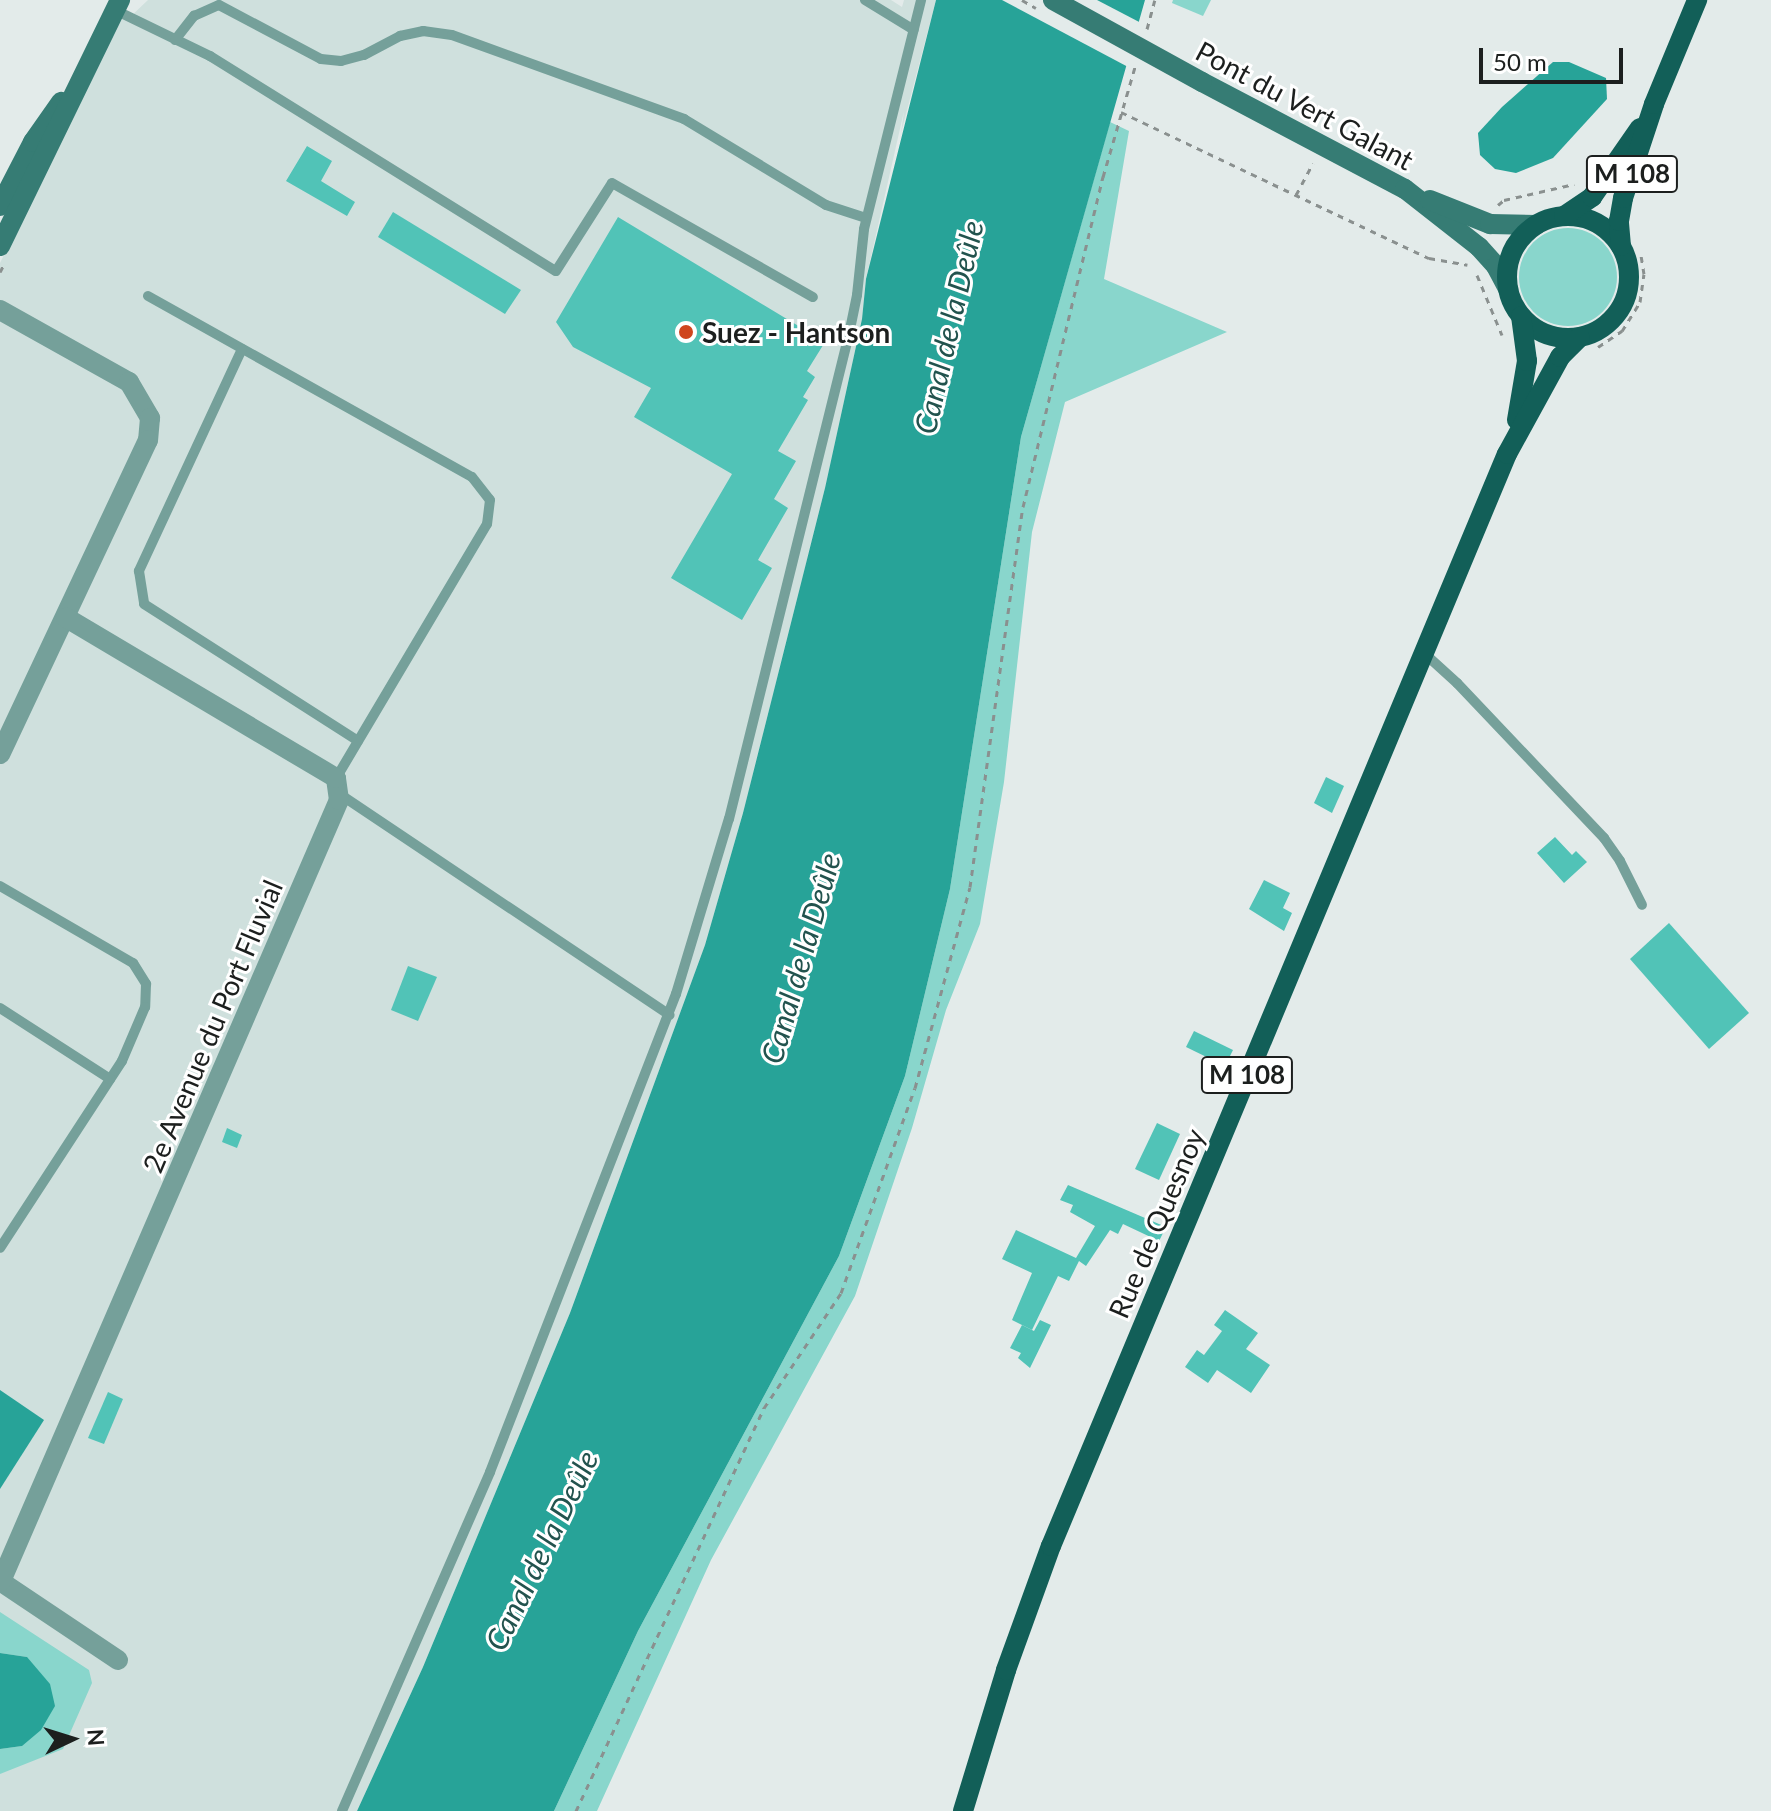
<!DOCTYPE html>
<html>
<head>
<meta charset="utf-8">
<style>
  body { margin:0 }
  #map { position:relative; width:1771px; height:1811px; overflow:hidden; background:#e3ebea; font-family:Lato,sans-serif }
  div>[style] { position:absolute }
  .built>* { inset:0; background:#cfe0dd }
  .green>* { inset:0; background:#89d6cc }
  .round { border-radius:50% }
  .water>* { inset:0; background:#27a398 }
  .pier>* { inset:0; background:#e3ebea }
  .building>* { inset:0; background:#51c3b7 }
  .path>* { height:3px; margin-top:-1.5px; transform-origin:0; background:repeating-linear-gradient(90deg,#8a908f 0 6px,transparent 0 12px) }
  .lane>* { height:10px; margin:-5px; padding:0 5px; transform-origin:5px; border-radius:5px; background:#75a09a }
  .street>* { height:20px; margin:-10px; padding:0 10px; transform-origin:10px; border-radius:10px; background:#75a09a }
  .secondary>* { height:20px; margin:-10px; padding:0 10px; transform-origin:10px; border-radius:10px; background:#367c74 }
  .primary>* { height:20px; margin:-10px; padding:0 10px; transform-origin:10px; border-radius:10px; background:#125f58 }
  .primary>.ring { margin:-10px; padding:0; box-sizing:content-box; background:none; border:20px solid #125f58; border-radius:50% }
  .path-bridge>* { height:3px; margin-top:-1.5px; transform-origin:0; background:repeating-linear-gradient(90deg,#8a908f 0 6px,transparent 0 12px) }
  .secondary-bridge>* { height:20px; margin:-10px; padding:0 10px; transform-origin:10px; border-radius:10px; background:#367c74 }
  .dots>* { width:22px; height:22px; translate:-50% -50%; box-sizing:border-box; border:4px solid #fff; border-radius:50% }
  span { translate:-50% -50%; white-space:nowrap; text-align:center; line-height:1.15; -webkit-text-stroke:6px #fff; paint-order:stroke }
  .shield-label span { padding:2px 6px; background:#fff; border:2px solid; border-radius:6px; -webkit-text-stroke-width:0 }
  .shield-label { font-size:26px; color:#1c1f1e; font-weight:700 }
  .street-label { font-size:28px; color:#1c1f1e }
  .poi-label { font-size:28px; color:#1c1f1e; font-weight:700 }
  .left { translate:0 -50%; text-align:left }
  .water-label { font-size:30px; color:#22534e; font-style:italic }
  .north { position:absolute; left:32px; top:1699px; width:80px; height:80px; -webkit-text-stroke:6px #fff; paint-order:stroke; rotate:86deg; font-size:22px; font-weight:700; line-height:32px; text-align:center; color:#1c1f1e }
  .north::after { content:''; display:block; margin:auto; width:28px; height:36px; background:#1c1f1e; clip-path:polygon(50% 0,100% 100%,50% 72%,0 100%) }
  .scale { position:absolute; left:1479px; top:48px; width:144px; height:36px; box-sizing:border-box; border:4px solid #1c1f1e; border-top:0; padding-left:10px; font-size:24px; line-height:28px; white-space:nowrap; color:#1c1f1e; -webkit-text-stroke:6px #fff; paint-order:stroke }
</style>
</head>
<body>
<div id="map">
  <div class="built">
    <i style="clip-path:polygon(148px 0,891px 0,902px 7px,904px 0,936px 0,901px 133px,904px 111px,866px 279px,862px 319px,825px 488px,743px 813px,705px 945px,570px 1313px,423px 1667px,357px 1811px,0 1811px,0 263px,121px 19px,128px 19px)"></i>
  </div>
  <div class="green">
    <i style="clip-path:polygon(1173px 0,1211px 0,1203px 16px,1172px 3px)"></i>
    <i style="clip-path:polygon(1110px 122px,1129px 131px,1104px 279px,1227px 332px,1065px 402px,1032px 532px,1004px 782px,980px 924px,946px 1010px,912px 1128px,855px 1296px,711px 1560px,597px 1811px,554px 1811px,638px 1631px,839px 1256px,905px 1076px,950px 889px,1021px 437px)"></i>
    <i class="round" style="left:1519px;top:228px;width:98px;height:98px"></i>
    <i style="clip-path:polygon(0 1612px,89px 1670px,92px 1683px,63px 1749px,0 1774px,0 1749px,22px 1746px,27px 1657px,0 1653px)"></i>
  </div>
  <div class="water">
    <i style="clip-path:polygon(936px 0,1145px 0,1021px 437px,950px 889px,905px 1076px,839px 1256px,638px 1631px,554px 1811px,357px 1811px,423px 1667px,570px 1313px,705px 945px,743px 813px,825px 488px,862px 319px,866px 279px)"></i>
    <i style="clip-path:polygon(1553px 62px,1569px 62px,1606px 78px,1607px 99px,1553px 158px,1516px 173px,1495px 169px,1480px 155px,1478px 133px,1502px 107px)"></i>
    <i style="clip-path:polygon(0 1390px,44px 1420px,0 1489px)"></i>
    <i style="clip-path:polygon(0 1653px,27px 1657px,50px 1684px,55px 1706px,41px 1730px,22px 1746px,0 1749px)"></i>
  </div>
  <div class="pier">
    <i style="clip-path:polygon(1002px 0,1097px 0,1143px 24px,1130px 68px)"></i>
  </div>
  <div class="building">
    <i style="clip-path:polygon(307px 146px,332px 161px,321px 181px,355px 202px,347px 216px,286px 181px)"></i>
    <i style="clip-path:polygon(393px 212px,521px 290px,505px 314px,378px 237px)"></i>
    <i style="clip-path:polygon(618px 217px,825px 342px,807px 371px,815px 377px,803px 397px,808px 400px,778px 451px,796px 461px,774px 499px,788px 508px,758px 560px,772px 568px,742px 620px,671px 578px,732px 474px,634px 417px,651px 388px,573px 347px,556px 322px)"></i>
    <i style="clip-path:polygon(1326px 777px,1344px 786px,1332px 813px,1314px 803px)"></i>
    <i style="clip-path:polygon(1555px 837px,1572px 855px,1576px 851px,1587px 862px,1564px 883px,1537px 853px)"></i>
    <i style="clip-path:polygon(1264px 880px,1290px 893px,1283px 908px,1292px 913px,1284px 931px,1249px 909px)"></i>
    <i style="clip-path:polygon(1669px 923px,1749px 1013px,1709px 1049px,1630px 959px)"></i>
    <i style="clip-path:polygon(408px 966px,437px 977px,418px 1021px,391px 1010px)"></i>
    <i style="clip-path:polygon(1194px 1031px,1233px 1050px,1225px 1066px,1186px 1047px)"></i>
    <i style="clip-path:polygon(1157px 1123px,1180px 1134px,1159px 1180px,1135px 1169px)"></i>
    <i style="clip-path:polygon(227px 1128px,242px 1135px,237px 1148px,222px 1142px)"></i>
    <i style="clip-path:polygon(1068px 1185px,1166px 1227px,1159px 1241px,1123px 1224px,1118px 1234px,1110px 1230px,1086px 1266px,1079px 1261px,1069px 1281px,1058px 1276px,1032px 1330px,1012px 1320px,1032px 1273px,1002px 1259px,1016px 1230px,1076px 1258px,1095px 1226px,1070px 1212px,1073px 1205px,1060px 1200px)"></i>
    <i style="clip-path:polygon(1225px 1310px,1258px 1333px,1246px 1349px,1270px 1365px,1251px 1393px,1217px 1370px,1208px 1383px,1185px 1367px,1197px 1350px,1204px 1355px,1222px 1331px,1214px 1325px)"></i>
    <i style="clip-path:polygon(1040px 1320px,1051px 1325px,1030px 1368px,1018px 1358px,1021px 1353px,1010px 1348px,1022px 1325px,1034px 1331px)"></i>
    <i style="clip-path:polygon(108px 1392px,123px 1399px,104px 1444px,88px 1438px)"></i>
  </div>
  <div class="path">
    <i style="left:1147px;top:29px;width:30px;rotate:-75deg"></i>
    <i style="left:1121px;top:112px;width:341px;rotate:25.4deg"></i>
    <i style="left:1429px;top:258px;width:39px;rotate:10deg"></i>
    <i style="left:1296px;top:195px;width:36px;rotate:-62deg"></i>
    <i style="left:1498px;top:205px;width:8px;rotate:-40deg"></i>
    <i style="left:1504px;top:200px;width:72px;rotate:-12.9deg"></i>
    <i style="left:0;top:272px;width:9px;rotate:-63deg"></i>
    <i style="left:1477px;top:275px;width:65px;rotate:67.4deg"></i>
    <i style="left:1598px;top:347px;width:29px;rotate:-34deg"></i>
    <i style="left:1622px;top:331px;width:34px;rotate:-58deg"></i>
    <i style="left:1640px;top:302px;width:28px;rotate:-82deg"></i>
    <i style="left:1644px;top:274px;width:20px;rotate:-99deg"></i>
    <i style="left:576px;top:1811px;width:445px;rotate:-65deg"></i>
    <i style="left:764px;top:1408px;width:138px;rotate:-56.2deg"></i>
    <i style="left:841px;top:1293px;width:218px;rotate:-70.2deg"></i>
    <i style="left:915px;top:1088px;width:208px;rotate:-74.7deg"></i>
    <i style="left:970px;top:887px;width:384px;rotate:-82.1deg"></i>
    <i style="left:1023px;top:507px;width:340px;rotate:-76.4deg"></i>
    <i style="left:1103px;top:177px;width:115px;rotate:-73.8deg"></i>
  </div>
  <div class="lane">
    <i style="left:865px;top:0;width:57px;rotate:31.5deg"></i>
    <i style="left:115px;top:10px;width:106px;rotate:25.8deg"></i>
    <i style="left:210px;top:56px;width:407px;rotate:31.9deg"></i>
    <i style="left:556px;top:271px;width:104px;rotate:-57.5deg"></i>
    <i style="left:612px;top:183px;width:231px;rotate:29.6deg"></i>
    <i style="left:175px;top:40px;width:31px;rotate:-52deg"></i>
    <i style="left:194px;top:16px;width:27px;rotate:-24deg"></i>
    <i style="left:219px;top:5px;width:115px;rotate:27.9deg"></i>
    <i style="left:321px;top:59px;width:20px;rotate:6deg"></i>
    <i style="left:341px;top:61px;width:24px;rotate:-15deg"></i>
    <i style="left:364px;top:55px;width:41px;rotate:-27.8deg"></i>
    <i style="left:400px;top:36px;width:24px;rotate:-12deg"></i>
    <i style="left:423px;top:31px;width:29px;rotate:8deg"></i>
    <i style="left:452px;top:35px;width:247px;rotate:19.9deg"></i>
    <i style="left:684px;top:119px;width:166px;rotate:31.2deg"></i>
    <i style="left:826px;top:205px;width:42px;rotate:18deg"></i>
    <i style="left:148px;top:296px;width:371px;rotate:29.2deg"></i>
    <i style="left:472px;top:477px;width:29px;rotate:52deg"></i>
    <i style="left:490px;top:500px;width:24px;rotate:97deg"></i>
    <i style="left:487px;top:524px;width:295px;rotate:120.7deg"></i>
    <i style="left:242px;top:349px;width:245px;rotate:114.9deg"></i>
    <i style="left:139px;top:571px;width:33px;rotate:81deg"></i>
    <i style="left:144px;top:604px;width:254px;rotate:32.6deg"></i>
    <i style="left:1424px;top:653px;width:45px;rotate:42.3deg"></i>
    <i style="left:1457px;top:683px;width:214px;rotate:46.5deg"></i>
    <i style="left:1604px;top:838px;width:28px;rotate:55deg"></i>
    <i style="left:1620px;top:861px;width:49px;rotate:63.4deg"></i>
    <i style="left:338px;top:793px;width:399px;rotate:33.8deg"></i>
    <i style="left:0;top:886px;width:154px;rotate:30.1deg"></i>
    <i style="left:133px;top:963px;width:25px;rotate:58deg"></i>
    <i style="left:146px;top:984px;width:23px;rotate:92deg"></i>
    <i style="left:145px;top:1007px;width:59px;rotate:113.1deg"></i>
    <i style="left:122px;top:1061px;width:223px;rotate:123.1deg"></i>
    <i style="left:0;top:1008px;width:131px;rotate:32.8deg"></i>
    <i style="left:342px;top:1811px;width:370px;rotate:-66.4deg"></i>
    <i style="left:490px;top:1472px;width:513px;rotate:-68.74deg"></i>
    <i style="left:676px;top:994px;width:183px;rotate:-73.2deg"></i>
    <i style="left:729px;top:819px;width:495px;rotate:-76.1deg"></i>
    <i style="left:848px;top:339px;width:45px;rotate:-78.4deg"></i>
    <i style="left:857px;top:295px;width:66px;rotate:-83.9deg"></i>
    <i style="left:864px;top:229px;width:236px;rotate:-76deg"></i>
  </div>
  <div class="street">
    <i style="left:0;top:310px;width:148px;rotate:29.2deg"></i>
    <i style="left:129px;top:382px;width:42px;rotate:59.7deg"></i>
    <i style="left:150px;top:418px;width:22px;rotate:95deg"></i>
    <i style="left:148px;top:440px;width:347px;rotate:115.2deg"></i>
    <i style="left:0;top:1581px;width:142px;rotate:33.8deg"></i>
    <i style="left:1px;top:1581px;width:851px;rotate:-66.6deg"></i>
    <i style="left:339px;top:800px;width:22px;rotate:-98deg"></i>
    <i style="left:336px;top:778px;width:314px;rotate:-149.3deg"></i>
  </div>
  <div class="secondary">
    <i style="left:1202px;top:82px;width:229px;rotate:27.8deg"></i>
    <i style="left:1405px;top:189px;width:94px;rotate:38.1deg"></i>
    <i style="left:1479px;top:247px;width:25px;rotate:48deg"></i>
    <i style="left:1496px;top:266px;width:26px;rotate:62deg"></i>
    <i style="left:1430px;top:200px;width:65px;rotate:21.8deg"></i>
    <i style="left:1490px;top:224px;width:46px;rotate:1.2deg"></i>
    <i style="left:0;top:206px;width:72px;rotate:-62.7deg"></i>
    <i style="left:33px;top:142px;width:49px;rotate:-55deg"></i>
    <i style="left:0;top:246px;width:274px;rotate:-64deg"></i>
  </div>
  <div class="primary">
    <i class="ring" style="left:1507px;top:216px;width:102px;height:102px"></i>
    <i style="left:1564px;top:216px;width:34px;rotate:-34deg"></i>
    <i style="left:1592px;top:197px;width:84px;rotate:-55.2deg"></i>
    <i style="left:1621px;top:246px;width:25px;rotate:-95deg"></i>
    <i style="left:1619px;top:221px;width:23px;rotate:-80deg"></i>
    <i style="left:1623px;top:198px;width:99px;rotate:-71.7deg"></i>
    <i style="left:1654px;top:104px;width:113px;rotate:-67.5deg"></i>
    <i style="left:1517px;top:420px;width:60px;rotate:-80.4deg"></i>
    <i style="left:1527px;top:361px;width:45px;rotate:-97.6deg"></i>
    <i style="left:963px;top:1811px;width:147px;rotate:-73deg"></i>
    <i style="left:1006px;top:1670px;width:132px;rotate:-70.1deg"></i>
    <i style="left:1051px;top:1546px;width:1183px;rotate:-67.34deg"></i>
    <i style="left:1507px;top:454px;width:111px;rotate:-61.3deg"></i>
    <i style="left:1560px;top:357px;width:28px;rotate:-45deg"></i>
  </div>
  <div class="path-bridge">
    <i style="left:1022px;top:0;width:16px;rotate:30deg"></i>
  </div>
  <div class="secondary-bridge">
    <i style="left:1053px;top:0;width:170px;rotate:28.8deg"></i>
  </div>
  <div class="dots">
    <i style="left:686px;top:332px;background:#cf461f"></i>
  </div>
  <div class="shield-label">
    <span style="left:1632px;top:174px">M 108</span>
    <span style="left:1247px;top:1075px">M 108</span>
  </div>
  <div class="street-label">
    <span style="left:1305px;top:105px;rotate:28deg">Pont du Vert Galant</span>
    <span style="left:212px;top:1026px;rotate:-67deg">2e Avenue du Port Fluvial</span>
    <span style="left:1156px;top:1223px;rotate:-67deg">Rue de Quesnoy</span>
  </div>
  <div class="poi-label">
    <span class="left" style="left:702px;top:332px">Suez - Hantson</span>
  </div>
  <div class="water-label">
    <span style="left:948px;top:327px;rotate:-77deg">Canal de la Deûle</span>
    <span style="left:800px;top:958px;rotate:-74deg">Canal de la Deûle</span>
    <span style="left:541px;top:1550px;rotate:-64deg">Canal de la Deûle</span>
  </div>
  <div class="north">N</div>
  <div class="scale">50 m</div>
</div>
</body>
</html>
